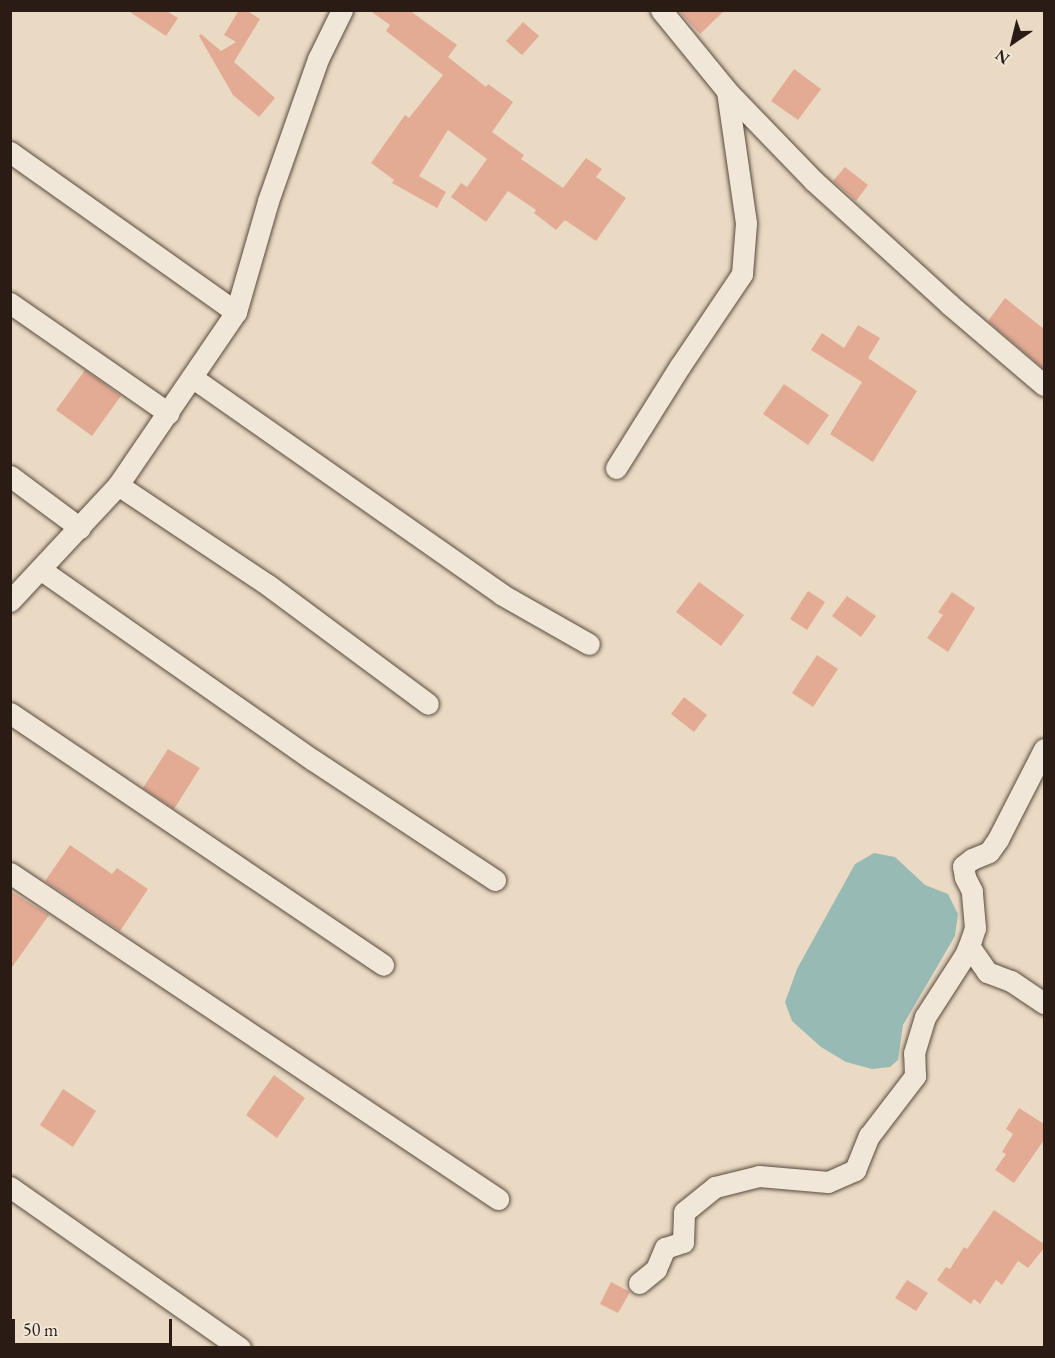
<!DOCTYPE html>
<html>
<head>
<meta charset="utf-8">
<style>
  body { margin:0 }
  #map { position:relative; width:1055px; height:1358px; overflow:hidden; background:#eadac3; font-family:"EB Garamond",serif }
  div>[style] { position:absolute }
  .water>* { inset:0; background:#98bab5 }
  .building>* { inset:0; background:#e3ab94 }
  .roads { filter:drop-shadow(0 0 2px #5a4b40) drop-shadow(0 0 2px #5a4b40) }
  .minor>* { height:21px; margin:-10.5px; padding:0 10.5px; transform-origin:10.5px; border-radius:10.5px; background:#f1e7d8 }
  span { translate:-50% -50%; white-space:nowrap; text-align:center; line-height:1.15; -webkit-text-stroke:4.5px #f1e7d8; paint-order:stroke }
  .frame { position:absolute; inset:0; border:12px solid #2a1b15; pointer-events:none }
  .north { position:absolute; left:983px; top:12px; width:60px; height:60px; -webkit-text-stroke:4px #f1e7d8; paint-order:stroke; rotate:215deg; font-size:16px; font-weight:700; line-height:24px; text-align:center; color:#2a1b15 }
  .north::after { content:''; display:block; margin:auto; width:21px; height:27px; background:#2a1b15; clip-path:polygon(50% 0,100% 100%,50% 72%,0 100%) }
  .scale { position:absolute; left:12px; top:1319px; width:160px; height:27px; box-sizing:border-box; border:3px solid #2a1b15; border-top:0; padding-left:8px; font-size:18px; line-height:21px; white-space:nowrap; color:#2a1b15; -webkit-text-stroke:4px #f1e7d8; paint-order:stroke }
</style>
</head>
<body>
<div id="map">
  <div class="water">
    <i style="clip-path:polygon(874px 853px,895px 857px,925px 885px,948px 894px,958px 914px,955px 936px,903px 1025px,898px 1060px,890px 1067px,872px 1069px,846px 1062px,821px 1047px,792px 1021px,785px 1002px,797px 969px,855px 864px)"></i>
  </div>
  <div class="building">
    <i style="clip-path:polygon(127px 10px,165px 10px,178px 18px,166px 36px)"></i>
    <i style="clip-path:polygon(239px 10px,246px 10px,260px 19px,234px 62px,275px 98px,259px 117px,233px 95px,199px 36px,201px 34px,221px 51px,236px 42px,224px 35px)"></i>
    <i style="clip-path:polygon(369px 10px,409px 10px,457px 45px,448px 57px,486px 87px,488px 84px,513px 102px,492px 132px,524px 155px,521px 159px,563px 188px,586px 158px,602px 169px,596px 177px,626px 198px,596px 241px,565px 220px,556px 230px,534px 213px,536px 210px,508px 191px,486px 222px,451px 197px,461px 183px,467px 187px,487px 159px,448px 130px,419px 176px,446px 192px,437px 208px,392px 183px,394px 180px,371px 163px,405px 115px,409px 118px,443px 75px,386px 31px,390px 25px)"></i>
    <i style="clip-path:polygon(678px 10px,725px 10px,700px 34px)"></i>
    <i style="clip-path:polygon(523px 22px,539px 36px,522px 55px,506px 41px)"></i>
    <i style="clip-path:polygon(794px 69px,821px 89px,798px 120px,771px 101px)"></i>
    <i style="clip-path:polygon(845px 167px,868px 185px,856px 201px,833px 181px)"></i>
    <i style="clip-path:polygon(1005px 298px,1044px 329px,1044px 369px,988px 321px)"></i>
    <i style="clip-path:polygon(858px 325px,880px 338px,868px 358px,917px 391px,873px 462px,830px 434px,862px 382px,811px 350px,822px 333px,844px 348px)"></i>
    <i style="clip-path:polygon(85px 370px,121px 396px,92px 436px,56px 410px)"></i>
    <i style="clip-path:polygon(784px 384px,829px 415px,808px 445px,763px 414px)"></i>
    <i style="clip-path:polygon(699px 582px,744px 615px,721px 646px,676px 612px)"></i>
    <i style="clip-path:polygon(808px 591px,825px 602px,807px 630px,790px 619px)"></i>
    <i style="clip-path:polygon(952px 592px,975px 608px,948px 652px,927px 638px,943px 615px,938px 612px)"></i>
    <i style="clip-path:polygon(847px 596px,876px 616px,861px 637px,832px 616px)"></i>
    <i style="clip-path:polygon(817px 655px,838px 669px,813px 707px,792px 693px)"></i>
    <i style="clip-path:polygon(684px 697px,707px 715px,694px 732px,671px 714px)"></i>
    <i style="clip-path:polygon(168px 749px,200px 768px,174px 809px,143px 788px)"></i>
    <i style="clip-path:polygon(70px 845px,112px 874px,117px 868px,148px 889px,120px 931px,45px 881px)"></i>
    <i style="clip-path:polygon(10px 891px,49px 915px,10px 970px)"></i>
    <i style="clip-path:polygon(274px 1075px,305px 1098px,277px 1138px,246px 1115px)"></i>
    <i style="clip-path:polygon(63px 1089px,96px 1111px,73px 1147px,40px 1125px)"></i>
    <i style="clip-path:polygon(1019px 1108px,1044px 1124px,1044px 1140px,1014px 1183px,995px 1170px,1006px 1154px,1002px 1152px,1013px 1134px,1006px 1129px)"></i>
    <i style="clip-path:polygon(994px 1210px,1044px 1244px,1044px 1248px,1028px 1268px,1018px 1261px,1002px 1285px,996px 1280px,980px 1304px,974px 1299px,971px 1304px,937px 1280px,946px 1267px,950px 1269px,964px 1247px,967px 1249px)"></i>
    <i style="clip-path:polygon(907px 1280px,928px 1293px,916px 1311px,895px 1298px)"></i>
    <i style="clip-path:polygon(611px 1282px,630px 1292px,618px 1313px,600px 1304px)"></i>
  </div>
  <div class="roads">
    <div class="minor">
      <i style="left:661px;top:10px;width:104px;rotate:50.8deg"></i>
      <i style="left:727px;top:91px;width:125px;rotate:46deg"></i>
      <i style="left:814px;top:181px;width:183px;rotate:42.3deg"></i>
      <i style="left:949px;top:304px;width:125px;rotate:40.5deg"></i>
      <i style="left:10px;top:152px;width:277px;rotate:35.3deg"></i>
      <i style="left:10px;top:303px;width:193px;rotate:34.8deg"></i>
      <i style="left:193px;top:378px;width:376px;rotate:35deg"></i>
      <i style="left:501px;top:594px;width:101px;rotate:29.6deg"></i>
      <i style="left:616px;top:468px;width:120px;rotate:-57.9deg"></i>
      <i style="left:680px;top:366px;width:111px;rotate:-56deg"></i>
      <i style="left:742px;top:274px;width:51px;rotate:-85.5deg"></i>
      <i style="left:746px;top:223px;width:133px;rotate:-98.2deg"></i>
      <i style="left:10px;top:476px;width:87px;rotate:36.6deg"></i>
      <i style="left:118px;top:485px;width:180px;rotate:33.7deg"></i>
      <i style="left:268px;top:585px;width:199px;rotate:36.6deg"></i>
      <i style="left:40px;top:569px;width:333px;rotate:35deg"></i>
      <i style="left:313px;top:760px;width:218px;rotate:33.4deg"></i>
      <i style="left:10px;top:601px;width:158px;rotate:-47deg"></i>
      <i style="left:118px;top:485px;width:209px;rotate:-55.7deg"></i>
      <i style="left:236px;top:312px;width:116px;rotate:-73.9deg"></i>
      <i style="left:268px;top:201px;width:151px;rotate:-70.6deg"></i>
      <i style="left:318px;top:59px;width:55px;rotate:-63.9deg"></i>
      <i style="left:10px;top:713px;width:450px;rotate:34deg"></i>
      <i style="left:10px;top:873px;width:587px;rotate:33.74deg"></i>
      <i style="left:969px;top:946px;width:32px;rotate:55deg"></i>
      <i style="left:987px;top:972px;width:26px;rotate:21deg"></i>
      <i style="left:1011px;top:981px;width:40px;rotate:34deg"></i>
      <i style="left:10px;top:1187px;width:281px;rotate:35deg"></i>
      <i style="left:639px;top:1283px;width:22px;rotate:-39deg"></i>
      <i style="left:656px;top:1269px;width:23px;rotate:-67deg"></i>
      <i style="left:665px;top:1248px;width:19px;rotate:-18deg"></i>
      <i style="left:683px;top:1242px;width:30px;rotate:-88deg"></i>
      <i style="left:684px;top:1212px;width:40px;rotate:-39deg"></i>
      <i style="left:715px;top:1187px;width:45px;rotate:-14deg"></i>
      <i style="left:759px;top:1176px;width:69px;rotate:5deg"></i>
      <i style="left:828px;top:1182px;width:30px;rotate:-24deg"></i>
      <i style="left:855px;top:1170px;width:37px;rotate:-68deg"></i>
      <i style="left:869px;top:1136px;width:76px;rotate:-52.5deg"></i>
      <i style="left:915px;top:1076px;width:23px;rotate:-92deg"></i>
      <i style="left:914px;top:1053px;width:38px;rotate:-73deg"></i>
      <i style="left:925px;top:1017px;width:74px;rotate:-57.2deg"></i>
      <i style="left:965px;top:955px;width:16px;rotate:-68deg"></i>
      <i style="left:971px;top:940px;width:13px;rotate:-72deg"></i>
      <i style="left:975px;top:928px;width:37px;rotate:-95deg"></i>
      <i style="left:972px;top:891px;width:16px;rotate:-117deg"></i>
      <i style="left:965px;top:877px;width:11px;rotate:-100deg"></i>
      <i style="left:963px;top:866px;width:11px;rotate:-38deg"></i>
      <i style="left:972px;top:859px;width:18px;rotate:-22deg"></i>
      <i style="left:989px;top:852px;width:16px;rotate:-55deg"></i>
      <i style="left:998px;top:839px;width:101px;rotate:-62.9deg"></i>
    </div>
  </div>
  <div class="frame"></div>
  <div class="north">N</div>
  <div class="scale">50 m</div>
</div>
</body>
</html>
